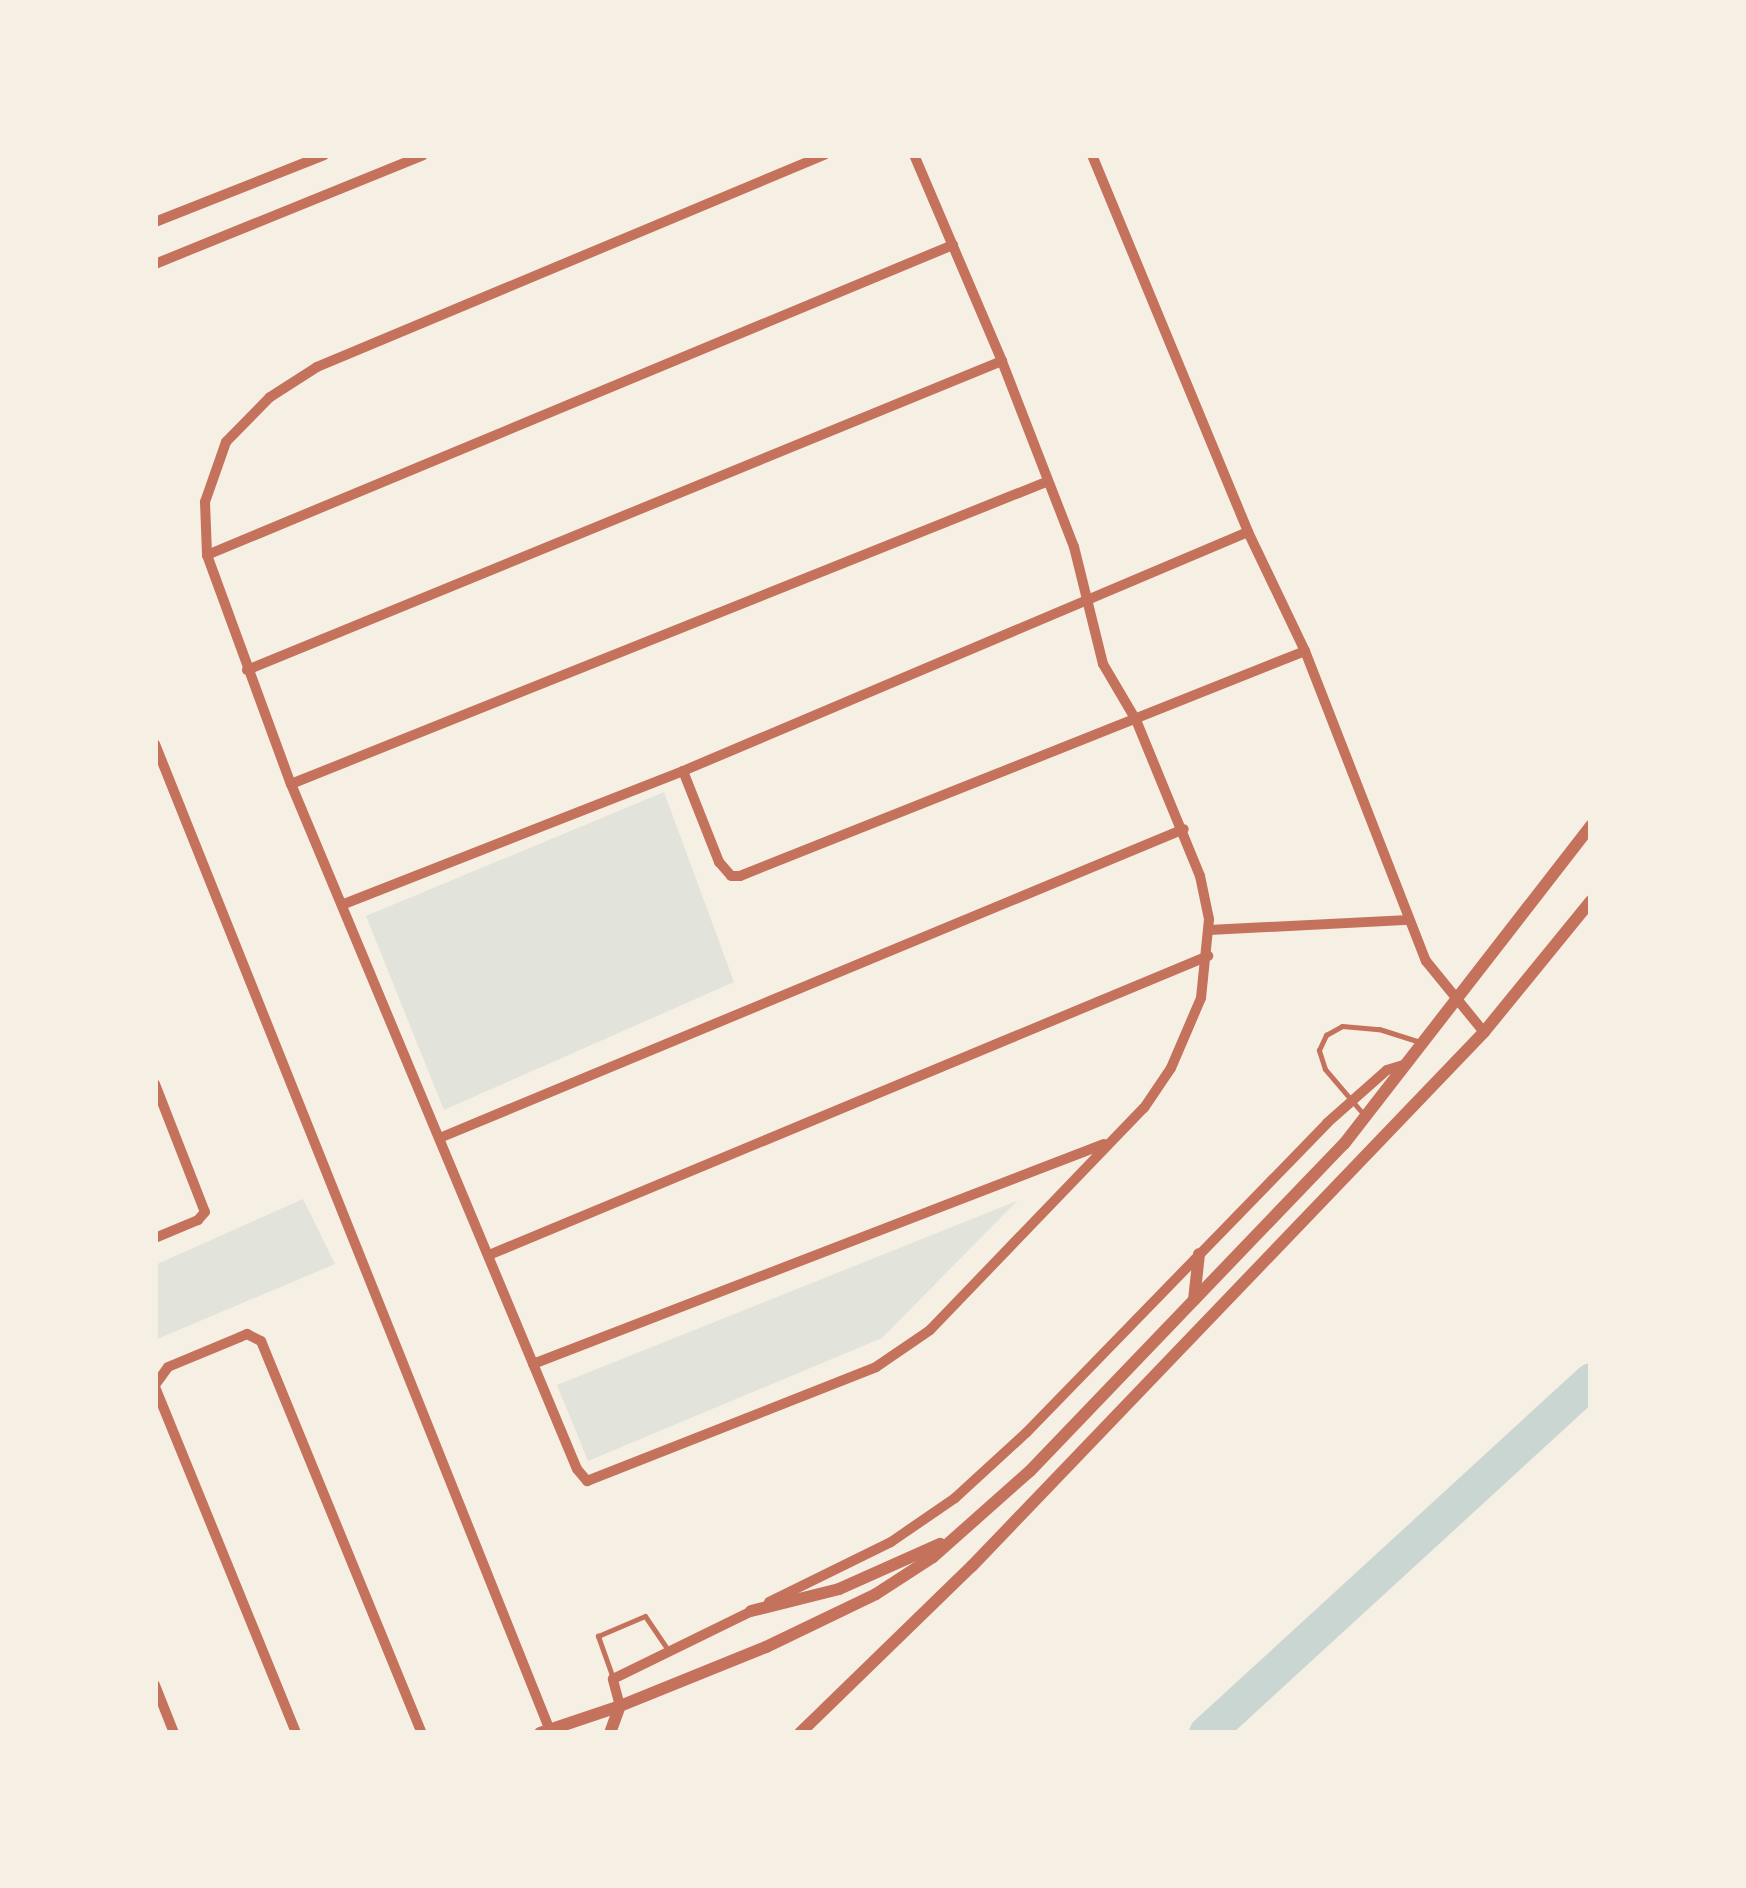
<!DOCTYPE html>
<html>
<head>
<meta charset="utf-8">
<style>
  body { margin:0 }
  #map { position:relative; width:1746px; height:1888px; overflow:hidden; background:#f6efe4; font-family:"DM Sans",sans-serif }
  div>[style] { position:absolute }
  .green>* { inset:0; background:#e2e4dc }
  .river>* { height:35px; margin:-17.5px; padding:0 17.5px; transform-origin:17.5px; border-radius:17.5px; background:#c9d6d2 }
  .service>* { height:5px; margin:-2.5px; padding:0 2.5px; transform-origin:2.5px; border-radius:2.5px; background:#c5725c }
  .minor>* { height:10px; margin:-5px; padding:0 5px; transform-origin:5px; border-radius:5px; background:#c5725c }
  .tertiary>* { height:12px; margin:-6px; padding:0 6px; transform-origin:6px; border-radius:6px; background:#c5725c }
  span { translate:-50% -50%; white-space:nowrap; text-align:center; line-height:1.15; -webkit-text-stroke:8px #f6efe4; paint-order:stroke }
  .frame { position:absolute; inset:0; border:158px solid #f6efe4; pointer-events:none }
</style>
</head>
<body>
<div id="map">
  <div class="green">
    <i style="clip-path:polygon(664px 792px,734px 982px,444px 1110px,366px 916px)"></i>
    <i style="clip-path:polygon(303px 1199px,335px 1264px,155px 1340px,155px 1265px)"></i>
    <i style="clip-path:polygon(1017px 1201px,882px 1338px,588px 1461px,557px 1385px)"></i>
  </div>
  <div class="river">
    <i style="left:1206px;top:1733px;width:522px;rotate:-42.52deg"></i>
  </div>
  <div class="service">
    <i style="left:1365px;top:1116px;width:62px;rotate:-130.4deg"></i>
    <i style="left:1325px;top:1069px;width:20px;rotate:-108deg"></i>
    <i style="left:1319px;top:1050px;width:17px;rotate:-65deg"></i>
    <i style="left:1326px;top:1035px;width:18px;rotate:-29deg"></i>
    <i style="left:1342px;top:1026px;width:37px;rotate:5deg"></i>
    <i style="left:1379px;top:1029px;width:43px;rotate:17.6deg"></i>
    <i style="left:613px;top:1678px;width:45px;rotate:-109.7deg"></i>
    <i style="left:598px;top:1636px;width:51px;rotate:-23.1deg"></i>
    <i style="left:645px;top:1616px;width:41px;rotate:55.9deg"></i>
  </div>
  <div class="minor">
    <i style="left:824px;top:155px;width:550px;rotate:157.31deg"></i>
    <i style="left:317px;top:367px;width:56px;rotate:147.4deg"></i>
    <i style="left:270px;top:397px;width:63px;rotate:134.4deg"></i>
    <i style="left:226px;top:442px;width:64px;rotate:109.3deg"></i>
    <i style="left:205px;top:502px;width:53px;rotate:87.8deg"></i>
    <i style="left:207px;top:555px;width:244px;rotate:69.9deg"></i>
    <i style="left:291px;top:784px;width:742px;rotate:67.34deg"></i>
    <i style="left:577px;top:1469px;width:16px;rotate:50deg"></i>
    <i style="left:587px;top:1481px;width:311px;rotate:-21.5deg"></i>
    <i style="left:876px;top:1367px;width:65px;rotate:-34.4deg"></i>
    <i style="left:930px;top:1330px;width:308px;rotate:-46.1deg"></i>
    <i style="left:1144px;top:1108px;width:48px;rotate:-56deg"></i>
    <i style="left:1171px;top:1068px;width:76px;rotate:-66.8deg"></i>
    <i style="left:1201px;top:998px;width:79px;rotate:-84.2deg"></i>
    <i style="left:1209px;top:919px;width:44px;rotate:-101.8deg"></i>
    <i style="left:1200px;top:876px;width:169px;rotate:-112.3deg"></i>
    <i style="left:1136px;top:720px;width:65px;rotate:-120.5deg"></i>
    <i style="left:1103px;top:664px;width:121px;rotate:-103.9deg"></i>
    <i style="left:1074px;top:547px;width:199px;rotate:-111.2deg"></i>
    <i style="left:1002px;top:361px;width:224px;rotate:-113.1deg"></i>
    <i style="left:1092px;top:155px;width:408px;rotate:67.5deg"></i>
    <i style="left:1248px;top:532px;width:132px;rotate:64.4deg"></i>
    <i style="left:1305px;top:651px;width:333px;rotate:68.7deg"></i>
    <i style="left:1426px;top:961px;width:92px;rotate:50.8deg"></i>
    <i style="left:155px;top:222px;width:182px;rotate:-21.6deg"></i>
    <i style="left:155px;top:264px;width:289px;rotate:-22.1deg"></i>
    <i style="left:207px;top:555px;width:808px;rotate:-22.57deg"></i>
    <i style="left:247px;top:670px;width:816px;rotate:-22.26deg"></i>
    <i style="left:155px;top:744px;width:1065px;rotate:68.18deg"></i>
    <i style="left:683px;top:771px;width:98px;rotate:68.4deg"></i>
    <i style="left:719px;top:862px;width:18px;rotate:49deg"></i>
    <i style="left:731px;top:876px;width:9px"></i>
    <i style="left:740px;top:876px;width:608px;rotate:-21.71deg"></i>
    <i style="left:291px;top:784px;width:813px;rotate:-21.8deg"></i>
    <i style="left:344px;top:904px;width:364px;rotate:-21.4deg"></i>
    <i style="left:683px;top:771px;width:613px;rotate:-22.93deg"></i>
    <i style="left:1209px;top:930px;width:200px;rotate:-2.9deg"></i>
    <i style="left:155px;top:1084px;width:137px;rotate:68.7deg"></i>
    <i style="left:205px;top:1212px;width:11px;rotate:131deg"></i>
    <i style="left:198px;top:1220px;width:47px;rotate:157.3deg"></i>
    <i style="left:442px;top:1137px;width:803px;rotate:-22.54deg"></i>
    <i style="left:489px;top:1255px;width:779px;rotate:-22.58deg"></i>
    <i style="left:533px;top:1364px;width:612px;rotate:-21.07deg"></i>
    <i style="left:155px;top:1385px;width:22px;rotate:-54deg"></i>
    <i style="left:168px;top:1367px;width:78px;rotate:-22.6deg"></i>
    <i style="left:240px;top:1337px;width:8px;rotate:-23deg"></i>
    <i style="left:247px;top:1334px;width:16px;rotate:27deg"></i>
    <i style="left:261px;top:1341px;width:424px;rotate:67.7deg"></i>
    <i style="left:155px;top:1387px;width:374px;rotate:67.8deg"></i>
    <i style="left:769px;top:1602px;width:136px;rotate:-26.2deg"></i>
    <i style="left:891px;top:1542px;width:78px;rotate:-34.5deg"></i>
    <i style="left:955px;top:1498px;width:96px;rotate:-42.5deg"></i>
    <i style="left:1026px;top:1433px;width:432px;rotate:-45.8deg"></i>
    <i style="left:1327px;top:1123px;width:80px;rotate:-41.5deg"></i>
    <i style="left:1387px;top:1070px;width:17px;rotate:-17deg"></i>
    <i style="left:155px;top:1685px;width:52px;rotate:68.4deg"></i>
    <i style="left:620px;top:1706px;width:28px;rotate:-105deg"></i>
    <i style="left:613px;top:1679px;width:157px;rotate:-26.1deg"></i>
  </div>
  <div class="tertiary">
    <i style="left:1194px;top:1300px;width:46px;rotate:-83.8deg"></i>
    <i style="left:751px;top:1611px;width:91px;rotate:-14deg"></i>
    <i style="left:839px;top:1589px;width:111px;rotate:-24deg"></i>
    <i style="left:540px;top:1733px;width:84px;rotate:-18.6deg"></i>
    <i style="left:620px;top:1706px;width:157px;rotate:-22deg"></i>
    <i style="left:766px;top:1647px;width:122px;rotate:-25.7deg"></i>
    <i style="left:876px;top:1594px;width:68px;rotate:-33deg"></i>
    <i style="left:933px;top:1557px;width:130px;rotate:-41.6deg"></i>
    <i style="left:1030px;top:1471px;width:453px;rotate:-46.2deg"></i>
    <i style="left:1344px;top:1144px;width:403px;rotate:-52.2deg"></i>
    <i style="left:610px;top:1733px;width:29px;rotate:-70deg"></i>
    <i style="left:800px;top:1733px;width:240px;rotate:-44.2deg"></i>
    <i style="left:972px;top:1566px;width:740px;rotate:-46.2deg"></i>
    <i style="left:1484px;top:1032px;width:169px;rotate:-50.8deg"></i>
  </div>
  <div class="frame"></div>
</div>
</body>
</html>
